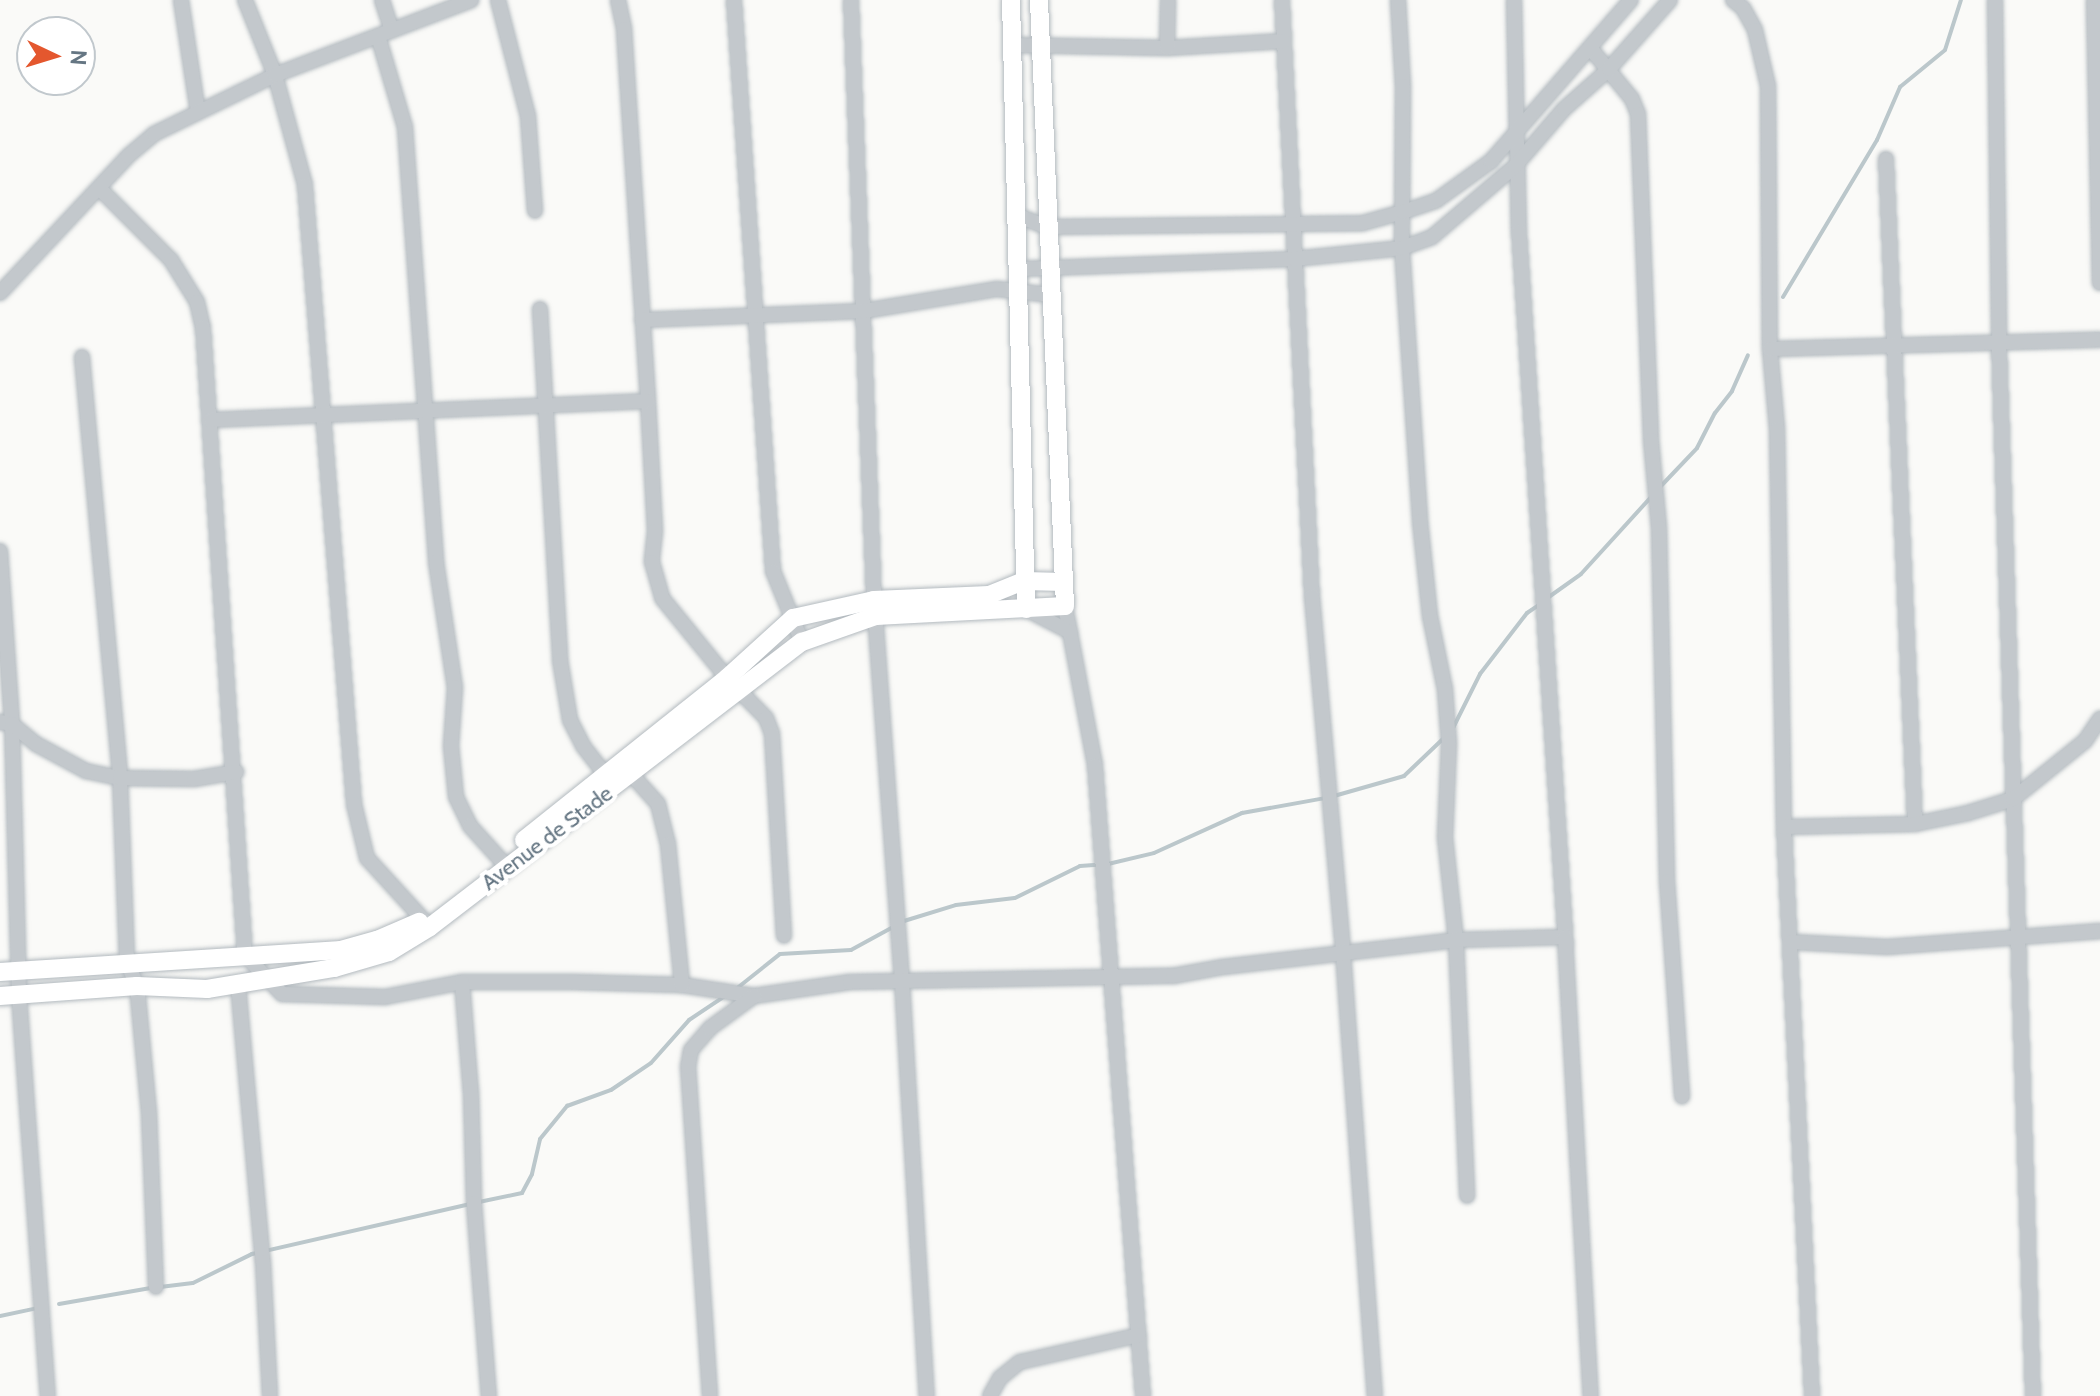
<!DOCTYPE html>
<html>
<head>
<meta charset="utf-8">
<style>
  body { margin:0 }
  #map { position:relative; width:2100px; height:1396px; overflow:hidden; background:#fafaf8; font-family:Cabin,sans-serif }
  div>[style] { position:absolute }
  .stream>* { height:4px; margin:-2px; padding:0 2px; transform-origin:2px; border-radius:2px; background:#bbc7cb }
  .roads { filter:drop-shadow(0 0 2px #b3babf) drop-shadow(0 0 2px #b3babf) }
  .street>* { height:14px; margin:-7px; padding:0 7px; transform-origin:7px; border-radius:7px; background:#c3c8cc }
  .secondary>* { height:18px; margin:-9px; padding:0 9px; transform-origin:9px; border-radius:9px; background:#fff }
  span { translate:-50% -50%; white-space:nowrap; text-align:center; line-height:1.15; -webkit-text-stroke:8px #fff; paint-order:stroke }
  .street-label { font-size:22px; color:#657683 }
  .north { position:absolute; left:16px; top:16px; width:80px; height:80px; box-sizing:border-box; background:#fff; border:2px solid #c1c8cd; border-radius:50%; rotate:94deg; font-size:22px; font-weight:700; line-height:32px; text-align:center; color:#657683 }
  .north::after { content:''; display:block; margin:auto; width:28px; height:36px; background:#e4572e; clip-path:polygon(50% 0,100% 100%,50% 72%,0 100%) }
</style>
</head>
<body>
<div id="map">
  <div class="stream">
    <i style="left:1783px;top:297px;width:183px;rotate:-59.1deg"></i>
    <i style="left:1877px;top:140px;width:58px;rotate:-66.5deg"></i>
    <i style="left:1900px;top:87px;width:58px;rotate:-39.4deg"></i>
    <i style="left:1945px;top:50px;width:52px;rotate:-72.3deg"></i>
    <i style="left:1661px;top:486px;width:52px;rotate:-46.5deg"></i>
    <i style="left:1697px;top:448px;width:39px;rotate:-63deg"></i>
    <i style="left:1715px;top:413px;width:28px;rotate:-52deg"></i>
    <i style="left:1732px;top:391px;width:39px;rotate:-66deg"></i>
    <i style="left:1546px;top:599px;width:43px;rotate:-35.5deg"></i>
    <i style="left:1581px;top:574px;width:104px;rotate:-47.7deg"></i>
    <i style="left:1452px;top:730px;width:63px;rotate:-63.4deg"></i>
    <i style="left:1480px;top:674px;width:77px;rotate:-52.4deg"></i>
    <i style="left:1527px;top:613px;width:14px;rotate:-34deg"></i>
    <i style="left:1334px;top:796px;width:73px;rotate:-15.9deg"></i>
    <i style="left:1404px;top:776px;width:58px;rotate:-43.6deg"></i>
    <i style="left:736px;top:989px;width:56px;rotate:-38.5deg"></i>
    <i style="left:780px;top:954px;width:71px;rotate:-3.2deg"></i>
    <i style="left:851px;top:950px;width:60px;rotate:-28.7deg"></i>
    <i style="left:904px;top:921px;width:54px;rotate:-17.1deg"></i>
    <i style="left:956px;top:905px;width:59px;rotate:-6.8deg"></i>
    <i style="left:1015px;top:898px;width:72px;rotate:-26.2deg"></i>
    <i style="left:1080px;top:866px;width:28px;rotate:-4deg"></i>
    <i style="left:1108px;top:864px;width:47px;rotate:-13.4deg"></i>
    <i style="left:1154px;top:853px;width:97px;rotate:-24.4deg"></i>
    <i style="left:1242px;top:813px;width:84px;rotate:-10.2deg"></i>
    <i style="left:479px;top:1202px;width:44px;rotate:-11.8deg"></i>
    <i style="left:522px;top:1193px;width:21px;rotate:-62deg"></i>
    <i style="left:532px;top:1174px;width:36px;rotate:-77deg"></i>
    <i style="left:540px;top:1139px;width:43px;rotate:-50.7deg"></i>
    <i style="left:567px;top:1106px;width:47px;rotate:-20deg"></i>
    <i style="left:611px;top:1090px;width:48px;rotate:-34deg"></i>
    <i style="left:651px;top:1063px;width:57px;rotate:-48.5deg"></i>
    <i style="left:689px;top:1020px;width:43px;rotate:-33.7deg"></i>
    <i style="left:160px;top:1287px;width:33px;rotate:-7deg"></i>
    <i style="left:193px;top:1283px;width:66px;rotate:-26.2deg"></i>
    <i style="left:252px;top:1254px;width:225px;rotate:-12.9deg"></i>
    <i style="left:59px;top:1304px;width:93px;rotate:-9.9deg"></i>
    <i style="left:0;top:1316px;width:38px;rotate:-12deg"></i>
  </div>
  <div class="roads">
    <div class="street">
      <i style="left:181px;top:0;width:113px;rotate:81.4deg"></i>
      <i style="left:245px;top:0;width:81px;rotate:68.2deg"></i>
      <i style="left:275px;top:75px;width:114px;rotate:74.7deg"></i>
      <i style="left:305px;top:185px;width:621px;rotate:85.47deg"></i>
      <i style="left:354px;top:804px;width:56px;rotate:76.5deg"></i>
      <i style="left:367px;top:858px;width:92px;rotate:47.6deg"></i>
      <i style="left:382px;top:0;width:32px;rotate:72deg"></i>
      <i style="left:498px;top:0;width:120px;rotate:75.5deg"></i>
      <i style="left:528px;top:116px;width:95px;rotate:85.8deg"></i>
      <i style="left:618px;top:0;width:30px;rotate:78deg"></i>
      <i style="left:624px;top:29px;width:373px;rotate:86.3deg"></i>
      <i style="left:648px;top:401px;width:130px;rotate:86.9deg"></i>
      <i style="left:655px;top:531px;width:31px;rotate:96deg"></i>
      <i style="left:652px;top:562px;width:37px;rotate:74deg"></i>
      <i style="left:662px;top:598px;width:103px;rotate:50.9deg"></i>
      <i style="left:727px;top:678px;width:56px;rotate:45.7deg"></i>
      <i style="left:766px;top:718px;width:17px;rotate:69deg"></i>
      <i style="left:772px;top:734px;width:202px;rotate:86.6deg"></i>
      <i style="left:734px;top:0;width:572px;rotate:86.09deg"></i>
      <i style="left:773px;top:571px;width:77px;rotate:67.8deg"></i>
      <i style="left:851px;top:0;width:600px;rotate:87.8deg"></i>
      <i style="left:874px;top:600px;width:382px;rotate:85.8deg"></i>
      <i style="left:902px;top:981px;width:416px;rotate:86.6deg"></i>
      <i style="left:1282px;top:0;width:597px;rotate:87.12deg"></i>
      <i style="left:1312px;top:596px;width:357px;rotate:85deg"></i>
      <i style="left:1343px;top:952px;width:445px;rotate:85.9deg"></i>
      <i style="left:1398px;top:0;width:86px;rotate:86.7deg"></i>
      <i style="left:1403px;top:86px;width:162px;rotate:90.4deg"></i>
      <i style="left:1402px;top:248px;width:274px;rotate:86.2deg"></i>
      <i style="left:1420px;top:521px;width:96px;rotate:84deg"></i>
      <i style="left:1430px;top:616px;width:75px;rotate:78.4deg"></i>
      <i style="left:1445px;top:689px;width:54px;rotate:85.8deg"></i>
      <i style="left:1449px;top:743px;width:94px;rotate:92.4deg"></i>
      <i style="left:1445px;top:837px;width:104px;rotate:83.9deg"></i>
      <i style="left:1456px;top:940px;width:256px;rotate:87.5deg"></i>
      <i style="left:1514px;top:0;width:231px;rotate:88.8deg"></i>
      <i style="left:1519px;top:231px;width:717px;rotate:86.24deg"></i>
      <i style="left:1733px;top:0;width:13px;rotate:39deg"></i>
      <i style="left:1743px;top:8px;width:25px;rotate:61deg"></i>
      <i style="left:1755px;top:30px;width:57px;rotate:76.9deg"></i>
      <i style="left:1768px;top:86px;width:263px;rotate:89.6deg"></i>
      <i style="left:1770px;top:349px;width:80px;rotate:85deg"></i>
      <i style="left:1777px;top:429px;width:398px;rotate:89deg"></i>
      <i style="left:1784px;top:827px;width:570px;rotate:87.18deg"></i>
      <i style="left:1995px;top:0;width:344px;rotate:89.3deg"></i>
      <i style="left:1999px;top:344px;width:1053px;rotate:88.15deg"></i>
      <i style="left:2094px;top:0;width:283px;rotate:88.8deg"></i>
      <i style="left:378px;top:36px;width:95px;rotate:73.5deg"></i>
      <i style="left:405px;top:127px;width:436px;rotate:85.9deg"></i>
      <i style="left:436px;top:562px;width:126px;rotate:81.4deg"></i>
      <i style="left:455px;top:687px;width:59px;rotate:93.9deg"></i>
      <i style="left:451px;top:746px;width:51px;rotate:84.4deg"></i>
      <i style="left:456px;top:797px;width:32px;rotate:64deg"></i>
      <i style="left:470px;top:826px;width:55px;rotate:47.9deg"></i>
      <i style="left:1012px;top:45px;width:155px;rotate:1.1deg"></i>
      <i style="left:1167px;top:48px;width:117px;rotate:-3.4deg"></i>
      <i style="left:1167px;top:48px;width:48px;rotate:-88.8deg"></i>
      <i style="left:1591px;top:49px;width:65px;rotate:50.6deg"></i>
      <i style="left:1632px;top:99px;width:16px;rotate:68deg"></i>
      <i style="left:1638px;top:114px;width:326px;rotate:87.7deg"></i>
      <i style="left:1651px;top:440px;width:88px;rotate:84.8deg"></i>
      <i style="left:1659px;top:528px;width:353px;rotate:88.7deg"></i>
      <i style="left:1667px;top:881px;width:216px;rotate:86deg"></i>
      <i style="left:1886px;top:159px;width:666px;rotate:87.5deg"></i>
      <i style="left:99px;top:188px;width:102px;rotate:45deg"></i>
      <i style="left:171px;top:260px;width:49px;rotate:58.2deg"></i>
      <i style="left:197px;top:302px;width:26px;rotate:77deg"></i>
      <i style="left:203px;top:327px;width:629px;rotate:86.17deg"></i>
      <i style="left:245px;top:955px;width:54px;rotate:46.5deg"></i>
      <i style="left:282px;top:994px;width:103px;rotate:1.7deg"></i>
      <i style="left:385px;top:997px;width:78px;rotate:-11deg"></i>
      <i style="left:462px;top:982px;width:111px"></i>
      <i style="left:573px;top:982px;width:109px;rotate:1.6deg"></i>
      <i style="left:682px;top:985px;width:73px;rotate:8.7deg"></i>
      <i style="left:754px;top:996px;width:97px;rotate:-8.3deg"></i>
      <i style="left:850px;top:982px;width:323px;rotate:-1.1deg"></i>
      <i style="left:1173px;top:976px;width:51px;rotate:-10.2deg"></i>
      <i style="left:1223px;top:967px;width:235px;rotate:-6.6deg"></i>
      <i style="left:1456px;top:940px;width:109px;rotate:-1.6deg"></i>
      <i style="left:1565px;top:937px;width:460px;rotate:86.8deg"></i>
      <i style="left:1019px;top:216px;width:29px;rotate:22deg"></i>
      <i style="left:1046px;top:227px;width:317px;rotate:-0.7deg"></i>
      <i style="left:1363px;top:223px;width:41px;rotate:-15.4deg"></i>
      <i style="left:1403px;top:212px;width:36px;rotate:-19deg"></i>
      <i style="left:1437px;top:200px;width:67px;rotate:-35.8deg"></i>
      <i style="left:1491px;top:161px;width:213px;rotate:-49deg"></i>
      <i style="left:1020px;top:269px;width:274px;rotate:-2.1deg"></i>
      <i style="left:1294px;top:259px;width:109px;rotate:-5.8deg"></i>
      <i style="left:1402px;top:248px;width:32px;rotate:-20deg"></i>
      <i style="left:1432px;top:237px;width:109px;rotate:-40.5deg"></i>
      <i style="left:1515px;top:166px;width:75px;rotate:-49.3deg"></i>
      <i style="left:1564px;top:109px;width:60px;rotate:-41.6deg"></i>
      <i style="left:1609px;top:69px;width:92px;rotate:-48.5deg"></i>
      <i style="left:0;top:293px;width:187px;rotate:-46.9deg"></i>
      <i style="left:128px;top:156px;width:34px;rotate:-40deg"></i>
      <i style="left:154px;top:134px;width:135px;rotate:-26deg"></i>
      <i style="left:275px;top:75px;width:210px;rotate:-20.9deg"></i>
      <i style="left:540px;top:309px;width:352px;rotate:86.7deg"></i>
      <i style="left:560px;top:660px;width:61px;rotate:80.5deg"></i>
      <i style="left:570px;top:720px;width:29px;rotate:63deg"></i>
      <i style="left:583px;top:746px;width:37px;rotate:52deg"></i>
      <i style="left:606px;top:775px;width:26px"></i>
      <i style="left:632px;top:775px;width:39px;rotate:48deg"></i>
      <i style="left:658px;top:804px;width:41px;rotate:76deg"></i>
      <i style="left:668px;top:844px;width:142px;rotate:84.3deg"></i>
      <i style="left:642px;top:320px;width:222px;rotate:-2.3deg"></i>
      <i style="left:864px;top:311px;width:135px;rotate:-9.4deg"></i>
      <i style="left:997px;top:289px;width:54px;rotate:6.3deg"></i>
      <i style="left:1770px;top:349px;width:330px;rotate:-1.6deg"></i>
      <i style="left:82px;top:357px;width:423px;rotate:84.8deg"></i>
      <i style="left:120px;top:778px;width:184px;rotate:87.8deg"></i>
      <i style="left:127px;top:962px;width:26px;rotate:67deg"></i>
      <i style="left:137px;top:986px;width:128px;rotate:84.6deg"></i>
      <i style="left:149px;top:1113px;width:174px;rotate:87.7deg"></i>
      <i style="left:211px;top:420px;width:437px;rotate:-2.5deg"></i>
      <i style="left:0;top:551px;width:173px;rotate:86deg"></i>
      <i style="left:12px;top:724px;width:271px;rotate:88.5deg"></i>
      <i style="left:19px;top:995px;width:402px;rotate:85.9deg"></i>
      <i style="left:1065px;top:606px;width:162px;rotate:79.3deg"></i>
      <i style="left:1095px;top:765px;width:633px;rotate:85.65deg"></i>
      <i style="left:1026px;top:609px;width:50px;rotate:27.6deg"></i>
      <i style="left:0;top:722px;width:12px;rotate:9deg"></i>
      <i style="left:12px;top:724px;width:31px;rotate:40deg"></i>
      <i style="left:36px;top:744px;width:57px;rotate:28.4deg"></i>
      <i style="left:86px;top:771px;width:35px;rotate:12deg"></i>
      <i style="left:120px;top:778px;width:74px;rotate:0.8deg"></i>
      <i style="left:194px;top:779px;width:43px;rotate:-9.5deg"></i>
      <i style="left:1784px;top:827px;width:131px;rotate:-1.3deg"></i>
      <i style="left:1915px;top:824px;width:54px;rotate:-11.7deg"></i>
      <i style="left:1968px;top:813px;width:47px;rotate:-17.3deg"></i>
      <i style="left:2013px;top:799px;width:92px;rotate:-38.9deg"></i>
      <i style="left:2085px;top:741px;width:27px;rotate:-56deg"></i>
      <i style="left:1791px;top:942px;width:96px;rotate:3deg"></i>
      <i style="left:1887px;top:947px;width:214px;rotate:-4.3deg"></i>
      <i style="left:462px;top:982px;width:111px;rotate:85.4deg"></i>
      <i style="left:471px;top:1093px;width:110px;rotate:88.4deg"></i>
      <i style="left:474px;top:1203px;width:194px;rotate:85.6deg"></i>
      <i style="left:238px;top:984px;width:279px;rotate:84.9deg"></i>
      <i style="left:263px;top:1262px;width:134px;rotate:87deg"></i>
      <i style="left:710px;top:1396px;width:330px;rotate:-93.8deg"></i>
      <i style="left:688px;top:1067px;width:17px;rotate:-80deg"></i>
      <i style="left:691px;top:1050px;width:29px;rotate:-49deg"></i>
      <i style="left:710px;top:1028px;width:54px;rotate:-36deg"></i>
      <i style="left:990px;top:1396px;width:21px;rotate:-61deg"></i>
      <i style="left:1000px;top:1378px;width:26px;rotate:-39deg"></i>
      <i style="left:1020px;top:1362px;width:122px;rotate:-12.8deg"></i>
    </div>
    <div class="secondary">
      <i style="left:1011px;top:0;width:609px;rotate:88.59deg"></i>
      <i style="left:524px;top:840px;width:260px;rotate:-38.6deg"></i>
      <i style="left:727px;top:678px;width:89px;rotate:-42.3deg"></i>
      <i style="left:793px;top:618px;width:83px;rotate:-12.5deg"></i>
      <i style="left:874px;top:600px;width:115px;rotate:-2.5deg"></i>
      <i style="left:989px;top:595px;width:38px;rotate:-22deg"></i>
      <i style="left:1024px;top:581px;width:40px;rotate:1.4deg"></i>
      <i style="left:0;top:972px;width:342px;rotate:-3.7deg"></i>
      <i style="left:341px;top:950px;width:37px;rotate:-16deg"></i>
      <i style="left:377px;top:940px;width:46px;rotate:-23.2deg"></i>
      <i style="left:0;top:996px;width:137px;rotate:-4.2deg"></i>
      <i style="left:137px;top:986px;width:70px;rotate:2.5deg"></i>
      <i style="left:207px;top:989px;width:129px;rotate:-9.4deg"></i>
      <i style="left:334px;top:968px;width:57px;rotate:-16.2deg"></i>
      <i style="left:389px;top:952px;width:48px;rotate:-31.4deg"></i>
      <i style="left:430px;top:927px;width:469px;rotate:-37.5deg"></i>
      <i style="left:802px;top:642px;width:78px;rotate:-19.4deg"></i>
      <i style="left:876px;top:616px;width:189px;rotate:-3deg"></i>
      <i style="left:1065px;top:606px;width:607px;rotate:-92.46deg"></i>
    </div>
  </div>
  <div class="street-label">
    <span style="left:547px;top:838px;rotate:-37deg">Avenue de Stade</span>
  </div>
  <div class="north">N</div>
</div>
</body>
</html>
